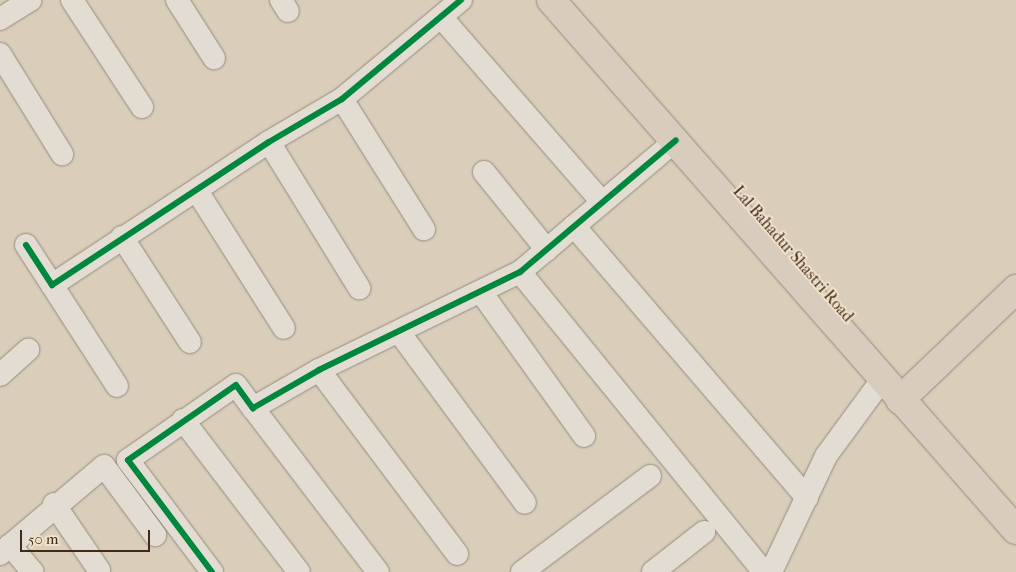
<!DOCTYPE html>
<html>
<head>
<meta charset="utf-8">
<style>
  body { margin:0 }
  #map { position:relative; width:1016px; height:572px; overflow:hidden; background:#dacebb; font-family:"IM FELL French Canon",serif }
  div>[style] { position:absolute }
  .roads { filter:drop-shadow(0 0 1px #958b7e) drop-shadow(0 0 1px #958b7e) }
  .minor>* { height:22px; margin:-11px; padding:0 11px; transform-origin:11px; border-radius:11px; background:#e2dcd2 }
  .major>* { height:28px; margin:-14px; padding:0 14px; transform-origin:14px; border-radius:14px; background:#d7ccbe }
  .cycleway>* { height:6px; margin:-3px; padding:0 3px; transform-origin:3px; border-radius:3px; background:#00873e }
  span { translate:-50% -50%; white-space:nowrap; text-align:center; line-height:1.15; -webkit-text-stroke:4px #efe1ca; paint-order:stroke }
  .street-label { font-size:16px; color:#412a19 }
  .scale { position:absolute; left:20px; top:530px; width:130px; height:22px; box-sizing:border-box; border:2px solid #412a19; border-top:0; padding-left:6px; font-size:15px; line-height:18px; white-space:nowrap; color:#412a19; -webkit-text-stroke:4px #efe1ca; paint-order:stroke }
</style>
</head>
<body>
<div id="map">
  <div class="roads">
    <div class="minor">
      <i style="left:72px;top:0;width:128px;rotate:56.8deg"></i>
      <i style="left:177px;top:0;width:69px;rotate:57.5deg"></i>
      <i style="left:281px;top:0;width:13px;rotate:58deg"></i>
      <i style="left:442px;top:18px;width:244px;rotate:49deg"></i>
      <i style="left:0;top:19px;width:36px;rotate:-32deg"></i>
      <i style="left:0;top:54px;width:118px;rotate:58.2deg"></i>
      <i style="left:342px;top:99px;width:154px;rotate:57.8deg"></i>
      <i style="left:269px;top:142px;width:172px;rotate:58.3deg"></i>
      <i style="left:484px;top:172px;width:100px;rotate:51.1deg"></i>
      <i style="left:197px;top:191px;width:162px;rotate:57.6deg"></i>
      <i style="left:574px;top:226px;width:358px;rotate:49.4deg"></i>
      <i style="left:122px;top:237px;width:125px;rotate:57.1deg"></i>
      <i style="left:26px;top:245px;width:48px;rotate:57deg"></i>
      <i style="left:52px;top:285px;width:260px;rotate:-33.4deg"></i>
      <i style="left:269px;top:142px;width:85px;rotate:-30.5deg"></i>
      <i style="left:342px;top:99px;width:155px;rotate:-39.8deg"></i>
      <i style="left:520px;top:272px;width:387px;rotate:50.9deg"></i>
      <i style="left:52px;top:285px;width:120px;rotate:57.2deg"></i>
      <i style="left:481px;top:292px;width:177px;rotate:54.4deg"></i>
      <i style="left:399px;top:332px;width:212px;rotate:53.6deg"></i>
      <i style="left:319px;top:370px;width:230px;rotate:53.1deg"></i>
      <i style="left:0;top:375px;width:38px;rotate:-42deg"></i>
      <i style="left:253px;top:408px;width:206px;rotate:52.7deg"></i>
      <i style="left:183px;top:420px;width:191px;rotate:52.7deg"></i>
      <i style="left:54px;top:504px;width:80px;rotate:55.7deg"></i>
      <i style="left:10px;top:545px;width:35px;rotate:50deg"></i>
      <i style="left:0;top:554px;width:136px;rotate:-40.2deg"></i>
      <i style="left:104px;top:466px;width:86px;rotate:53.5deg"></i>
      <i style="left:212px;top:572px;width:140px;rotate:-126.9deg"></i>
      <i style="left:128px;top:460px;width:131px;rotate:-34.8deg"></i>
      <i style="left:236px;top:385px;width:29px;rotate:54deg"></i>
      <i style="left:253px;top:408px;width:76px;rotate:-29.9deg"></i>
      <i style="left:319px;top:370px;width:224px;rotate:-26deg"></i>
      <i style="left:520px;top:272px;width:204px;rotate:-40.2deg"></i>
      <i style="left:522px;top:572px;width:160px;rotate:-36.9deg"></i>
      <i style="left:653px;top:572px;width:65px;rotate:-38.1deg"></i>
      <i style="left:771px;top:572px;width:128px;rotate:-64.6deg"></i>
      <i style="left:826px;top:456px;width:93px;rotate:-53.7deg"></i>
    </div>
    <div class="major">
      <i style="left:551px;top:0;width:705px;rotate:48.74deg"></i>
      <i style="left:900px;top:400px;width:161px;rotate:-43.7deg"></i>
    </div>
  </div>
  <div class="cycleway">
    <i style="left:26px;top:245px;width:48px;rotate:57deg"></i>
    <i style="left:52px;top:285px;width:260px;rotate:-33.4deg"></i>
    <i style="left:269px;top:142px;width:85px;rotate:-30.5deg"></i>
    <i style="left:342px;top:99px;width:155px;rotate:-39.8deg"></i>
    <i style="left:212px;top:572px;width:140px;rotate:-126.9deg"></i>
    <i style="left:128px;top:460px;width:131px;rotate:-34.8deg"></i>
    <i style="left:236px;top:385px;width:29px;rotate:54deg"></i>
    <i style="left:253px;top:408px;width:76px;rotate:-29.9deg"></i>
    <i style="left:319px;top:370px;width:224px;rotate:-26deg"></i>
    <i style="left:520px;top:272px;width:204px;rotate:-40.2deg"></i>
  </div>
  <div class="street-label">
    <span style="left:793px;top:254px;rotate:49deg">Lal Bahadur Shastri Road</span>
  </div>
  <div class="scale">50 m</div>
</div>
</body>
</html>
